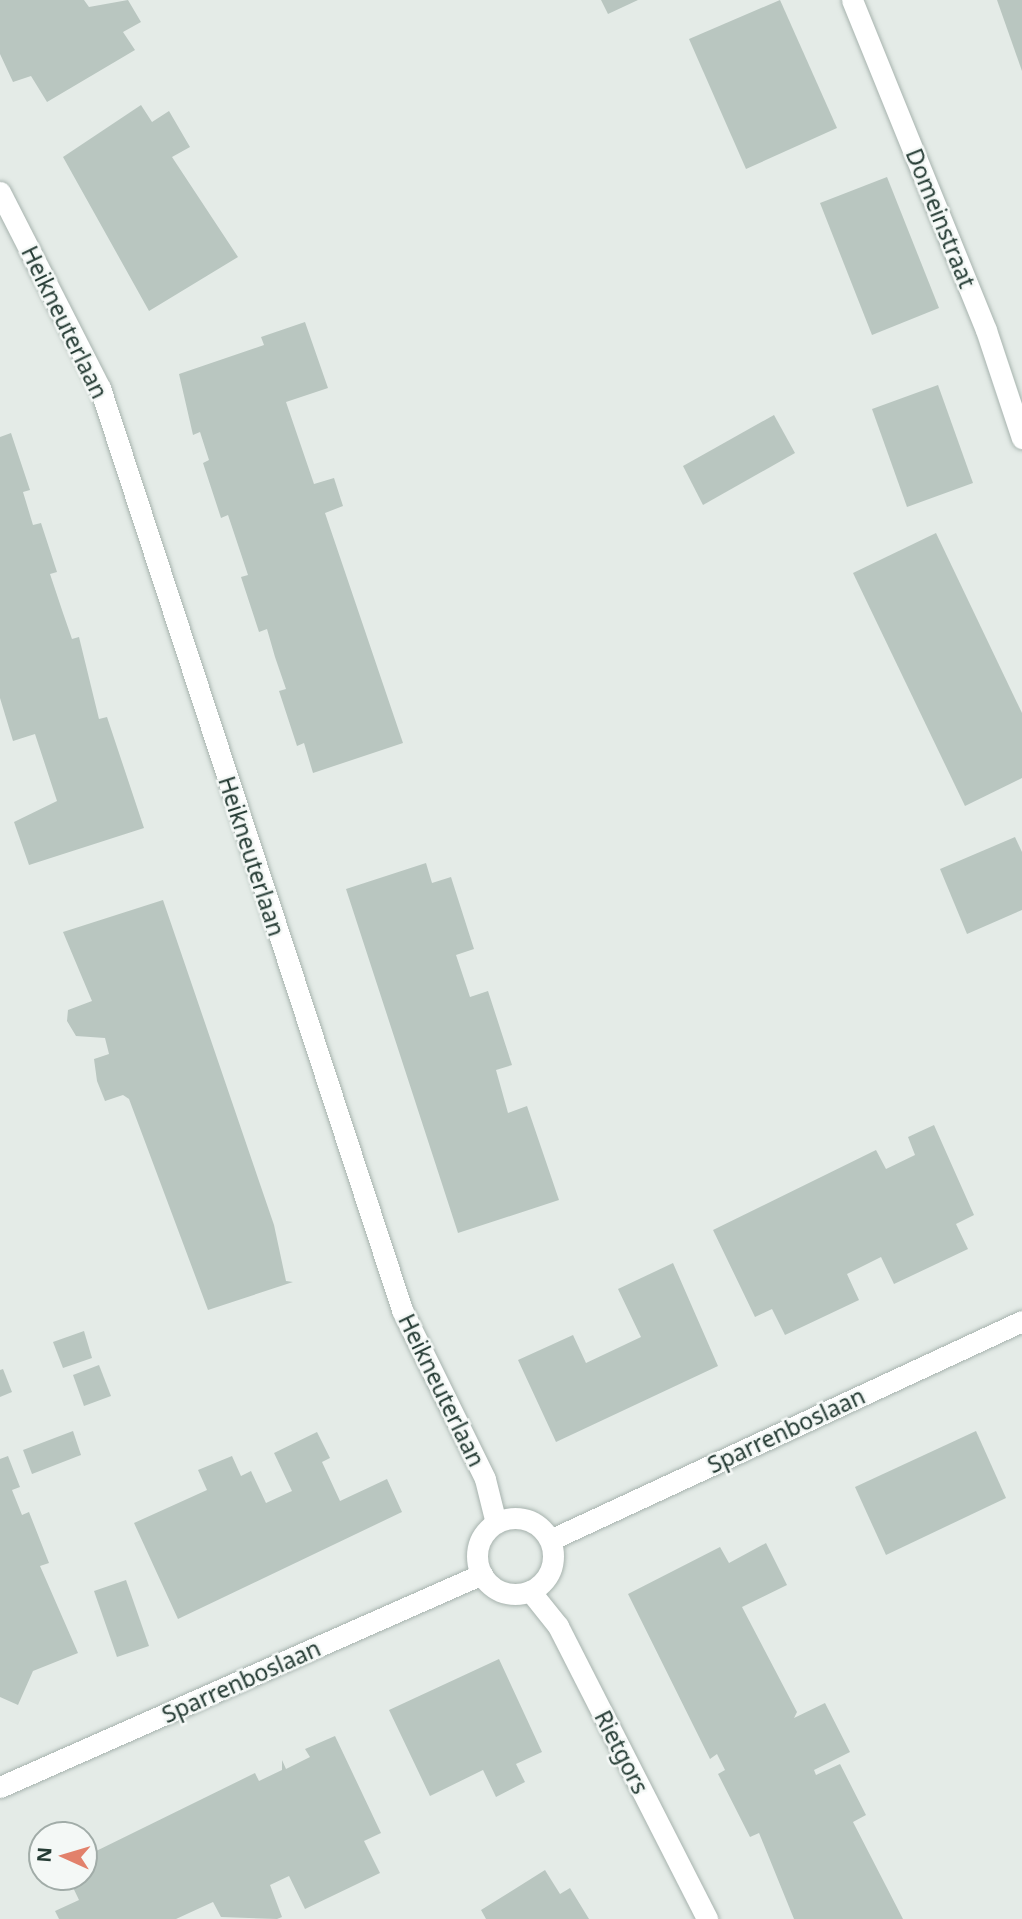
<!DOCTYPE html>
<html>
<head>
<meta charset="utf-8">
<style>
  body { margin:0 }
  #map { position:relative; width:1022px; height:1919px; overflow:hidden; background:#e4ebe7; font-family:"Noto Sans",sans-serif }
  div>[style] { position:absolute }
  .building>* { inset:0; background:#b9c6c0 }
  .roads { filter:drop-shadow(0 0 2px #a7b3ae) drop-shadow(0 0 2px #a7b3ae) }
  .minor>* { height:21px; margin:-10.5px; padding:0 10.5px; transform-origin:10.5px; border-radius:10.5px; background:#fff }
  .minor>.ring { margin:-10.5px; padding:0; box-sizing:content-box; background:none; border:21px solid #fff; border-radius:50% }
  span { translate:-50% -50%; white-space:nowrap; text-align:center; line-height:1.15; -webkit-text-stroke:5px #f4f8f6; paint-order:stroke }
  .street-label { font-size:23px; color:#253b34 }
  .north { position:absolute; left:28px; top:1821px; width:70px; height:70px; box-sizing:border-box; background:#f4f8f6; border:2px solid #a1aca8; border-radius:50%; rotate:274deg; font-size:19px; font-weight:700; line-height:28px; text-align:center; color:#253b34 }
  .north::after { content:''; display:block; margin:auto; width:24px; height:32px; background:#e2816b; clip-path:polygon(50% 0,100% 100%,50% 72%,0 100%) }
</style>
</head>
<body>
<div id="map">
  <div class="building">
    <i style="clip-path:polygon(0 0,84px 0,89px 7px,128px 0,141px 22px,123px 32px,135px 50px,47px 102px,31px 76px,13px 82px,0 54px)"></i>
    <i style="clip-path:polygon(601px 0,638px 0,608px 14px)"></i>
    <i style="clip-path:polygon(780px 0,837px 128px,746px 169px,689px 39px)"></i>
    <i style="clip-path:polygon(997px 0,1022px 0,1022px 71px)"></i>
    <i style="clip-path:polygon(141px 105px,152px 122px,169px 111px,190px 147px,172px 157px,238px 257px,149px 311px,63px 157px)"></i>
    <i style="clip-path:polygon(887px 177px,939px 308px,872px 335px,820px 203px)"></i>
    <i style="clip-path:polygon(305px 322px,328px 388px,286px 402px,314px 484px,334px 478px,343px 506px,325px 513px,403px 743px,313px 773px,304px 743px,297px 746px,279px 691px,286px 689px,275px 657px,267px 629px,259px 632px,241px 577px,248px 575px,228px 515px,221px 518px,203px 463px,209px 460px,200px 432px,193px 435px,179px 374px,264px 345px,261px 337px)"></i>
    <i style="clip-path:polygon(938px 385px,973px 483px,907px 507px,872px 409px)"></i>
    <i style="clip-path:polygon(774px 415px,795px 453px,703px 505px,683px 466px)"></i>
    <i style="clip-path:polygon(11px 433px,30px 490px,23px 492px,33px 525px,41px 523px,57px 572px,50px 574px,63px 613px,72px 639px,79px 637px,99px 719px,107px 717px,144px 828px,29px 865px,14px 822px,57px 801px,35px 734px,13px 741px,0 698px,0 437px)"></i>
    <i style="clip-path:polygon(936px 533px,1022px 713px,1022px 778px,965px 806px,853px 573px)"></i>
    <i style="clip-path:polygon(1015px 837px,1022px 852px,1022px 910px,967px 934px,940px 869px)"></i>
    <i style="clip-path:polygon(426px 863px,432px 883px,451px 877px,474px 949px,456px 955px,470px 997px,488px 991px,512px 1065px,496px 1070px,508px 1113px,527px 1106px,559px 1200px,458px 1233px,346px 889px)"></i>
    <i style="clip-path:polygon(163px 900px,274px 1225px,286px 1281px,293px 1282px,208px 1310px,129px 1099px,123px 1095px,105px 1101px,97px 1081px,94px 1059px,109px 1054px,105px 1038px,76px 1036px,67px 1021px,68px 1010px,92px 1001px,63px 932px)"></i>
    <i style="clip-path:polygon(934px 1125px,974px 1215px,956px 1224px,968px 1249px,894px 1284px,881px 1257px,847px 1274px,859px 1300px,785px 1335px,772px 1309px,755px 1317px,713px 1230px,876px 1150px,886px 1169px,915px 1155px,908px 1137px)"></i>
    <i style="clip-path:polygon(673px 1263px,718px 1366px,556px 1442px,518px 1360px,573px 1335px,586px 1363px,641px 1337px,618px 1289px)"></i>
    <i style="clip-path:polygon(84px 1331px,92px 1358px,63px 1368px,53px 1342px)"></i>
    <i style="clip-path:polygon(99px 1365px,111px 1396px,84px 1406px,73px 1375px)"></i>
    <i style="clip-path:polygon(3px 1369px,12px 1392px,0 1397px,0 1370px)"></i>
    <i style="clip-path:polygon(73px 1431px,81px 1455px,32px 1474px,23px 1450px)"></i>
    <i style="clip-path:polygon(976px 1431px,1006px 1498px,886px 1555px,855px 1487px)"></i>
    <i style="clip-path:polygon(317px 1432px,330px 1458px,322px 1462px,340px 1501px,387px 1479px,402px 1512px,178px 1619px,134px 1523px,207px 1490px,198px 1470px,232px 1456px,241px 1476px,251px 1471px,266px 1503px,292px 1491px,274px 1453px)"></i>
    <i style="clip-path:polygon(8px 1456px,20px 1487px,12px 1490px,22px 1515px,29px 1512px,49px 1563px,40px 1566px,78px 1653px,33px 1671px,18px 1705px,0 1697px,0 1459px)"></i>
    <i style="clip-path:polygon(766px 1543px,787px 1585px,742px 1607px,797px 1712px,794px 1718px,825px 1703px,850px 1752px,814px 1770px,816px 1775px,840px 1764px,866px 1815px,853px 1822px,903px 1919px,794px 1919px,759px 1833px,750px 1837px,718px 1774px,725px 1770px,717px 1754px,710px 1759px,628px 1594px,720px 1547px,729px 1563px)"></i>
    <i style="clip-path:polygon(126px 1580px,149px 1646px,117px 1657px,94px 1591px)"></i>
    <i style="clip-path:polygon(499px 1659px,542px 1752px,516px 1764px,525px 1782px,496px 1797px,483px 1770px,430px 1796px,389px 1710px)"></i>
    <i style="clip-path:polygon(335px 1736px,381px 1833px,364px 1841px,380px 1873px,305px 1909px,289px 1876px,270px 1885px,282px 1917px,277px 1919px,221px 1917px,213px 1902px,176px 1919px,59px 1919px,55px 1911px,79px 1900px,68px 1877px,84px 1877px,84px 1857px,255px 1773px,259px 1781px,282px 1770px,282px 1760px,286px 1769px,310px 1757px,305px 1749px)"></i>
    <i style="clip-path:polygon(545px 1870px,560px 1894px,570px 1888px,589px 1919px,486px 1919px,481px 1910px)"></i>
  </div>
  <div class="roads">
    <div class="minor">
      <i style="left:852px;top:0;width:356px;rotate:67.9deg"></i>
      <i style="left:986px;top:330px;width:114px;rotate:71.6deg"></i>
      <i style="left:0;top:192px;width:220px;rotate:63deg"></i>
      <i style="left:100px;top:388px;width:970px;rotate:71.86deg"></i>
      <i style="left:402px;top:1310px;width:188px;rotate:63.8deg"></i>
      <i style="left:485px;top:1479px;width:45px;rotate:76deg"></i>
      <i class="ring" style="left:477px;top:1518px;width:55px;height:55px"></i>
      <i style="left:550px;top:1540px;width:520px;rotate:-24.89deg"></i>
      <i style="left:530px;top:1591px;width:45px;rotate:51.3deg"></i>
      <i style="left:558px;top:1626px;width:329px;rotate:63deg"></i>
      <i style="left:0;top:1787px;width:527px;rotate:-23.84deg"></i>
    </div>
  </div>
  <div class="street-label">
    <span style="left:941px;top:218px;rotate:68deg">Domeinstraat</span>
    <span style="left:65px;top:322px;rotate:64deg">Heikneuterlaan</span>
    <span style="left:252px;top:856px;rotate:72deg">Heikneuterlaan</span>
    <span style="left:442px;top:1390px;rotate:64deg">Heikneuterlaan</span>
    <span style="left:786px;top:1430px;rotate:-25deg">Sparrenboslaan</span>
    <span style="left:241px;top:1681px;rotate:-24deg">Sparrenboslaan</span>
    <span style="left:622px;top:1752px;rotate:63deg">Rietgors</span>
  </div>
  <div class="north">N</div>
</div>
</body>
</html>
